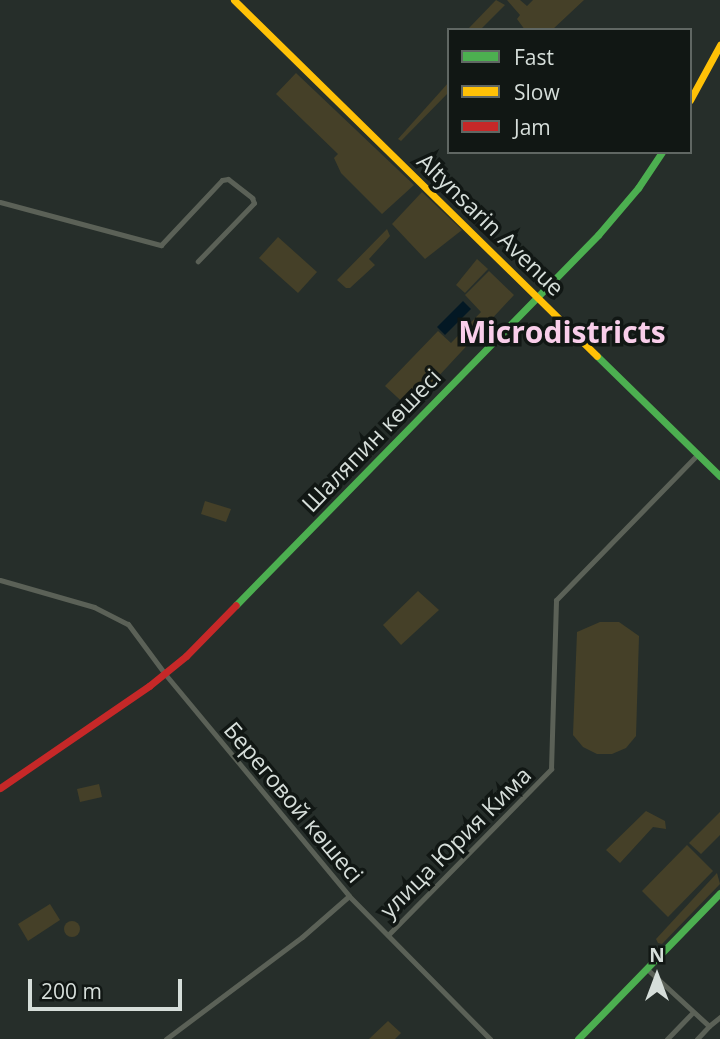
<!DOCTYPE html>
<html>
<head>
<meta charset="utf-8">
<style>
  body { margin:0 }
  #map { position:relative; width:720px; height:1039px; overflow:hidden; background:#262e2a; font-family:"Open Sans",sans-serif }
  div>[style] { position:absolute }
  .green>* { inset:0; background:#454028 }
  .round { border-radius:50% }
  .water>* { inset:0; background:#031824 }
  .street>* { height:5px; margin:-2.5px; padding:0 2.5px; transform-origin:2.5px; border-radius:2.5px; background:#5b6157 }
  .fast>* { height:7px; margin:-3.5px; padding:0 3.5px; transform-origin:3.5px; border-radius:3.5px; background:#4caf50 }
  .slow>* { height:7px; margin:-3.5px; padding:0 3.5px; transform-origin:3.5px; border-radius:3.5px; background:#ffc107 }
  .jam>* { height:7px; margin:-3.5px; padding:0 3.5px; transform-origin:3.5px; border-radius:3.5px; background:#c62828 }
  span { translate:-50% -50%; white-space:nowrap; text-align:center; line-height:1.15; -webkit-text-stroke:7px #111714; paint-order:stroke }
  .street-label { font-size:23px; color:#d6deda }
  .district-label { font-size:30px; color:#f9ceea; font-weight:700 }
  .legend { position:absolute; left:447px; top:28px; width:245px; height:126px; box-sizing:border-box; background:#111714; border:2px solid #606763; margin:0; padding:9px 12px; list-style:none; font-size:21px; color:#d6deda }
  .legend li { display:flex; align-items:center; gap:14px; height:35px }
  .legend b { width:35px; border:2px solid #606763 }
  .north { position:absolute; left:622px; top:941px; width:70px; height:70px; -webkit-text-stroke:5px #111714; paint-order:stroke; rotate:0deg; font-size:19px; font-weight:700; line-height:28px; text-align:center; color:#d6deda }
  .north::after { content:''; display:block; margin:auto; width:24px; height:32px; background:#d6deda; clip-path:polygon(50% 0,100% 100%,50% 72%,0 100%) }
  .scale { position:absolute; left:28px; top:979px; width:154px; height:32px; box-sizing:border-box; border:4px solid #d6deda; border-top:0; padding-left:9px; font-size:21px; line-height:24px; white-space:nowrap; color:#d6deda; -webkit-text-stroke:5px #111714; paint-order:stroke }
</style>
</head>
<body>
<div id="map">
  <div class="green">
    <i style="clip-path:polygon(496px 0,505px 5px,480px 30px,471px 30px,469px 28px)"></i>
    <i style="clip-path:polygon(507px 0,520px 0,527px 6px,533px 0,584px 0,552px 30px,525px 30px,517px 19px,520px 15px)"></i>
    <i style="clip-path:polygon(296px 73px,414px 185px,382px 214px,341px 173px,334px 158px,338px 154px,276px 94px)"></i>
    <i style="clip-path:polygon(449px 82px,449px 92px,401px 141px,398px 139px)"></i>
    <i style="clip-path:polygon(422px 192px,462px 230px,425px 259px,392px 224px)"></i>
    <i style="clip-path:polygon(387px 229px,390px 236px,369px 259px,375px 265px,350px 288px,346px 288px,337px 280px)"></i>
    <i style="clip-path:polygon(278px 237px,317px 272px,298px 293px,259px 258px)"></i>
    <i style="clip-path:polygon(477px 259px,488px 269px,465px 293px,456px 285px)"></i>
    <i style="clip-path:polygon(489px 271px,514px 295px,409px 408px,385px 386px,438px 331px,451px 343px,481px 312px,465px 295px)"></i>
    <i style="clip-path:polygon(205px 501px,231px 509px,226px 522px,201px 514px)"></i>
    <i style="clip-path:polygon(418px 591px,439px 610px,401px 645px,383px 625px)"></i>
    <i style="clip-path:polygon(600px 622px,619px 622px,639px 636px,636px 736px,626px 748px,612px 754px,597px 754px,583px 747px,573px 735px,577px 632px)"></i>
    <i style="clip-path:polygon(99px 784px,102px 797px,80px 802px,77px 789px)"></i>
    <i style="clip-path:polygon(646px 811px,665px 821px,666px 829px,653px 827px,620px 863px,606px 850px)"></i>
    <i style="clip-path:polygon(720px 812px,720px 835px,701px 854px,689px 843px)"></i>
    <i style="clip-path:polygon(687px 845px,713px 871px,668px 917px,642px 891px)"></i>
    <i style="clip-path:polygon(717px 873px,720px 884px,662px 944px,658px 943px,656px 939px)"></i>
    <i style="clip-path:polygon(50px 904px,60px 920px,28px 941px,18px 924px)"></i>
    <i class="round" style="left:64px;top:921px;width:16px;height:16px"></i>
    <i style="clip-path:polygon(388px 1021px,401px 1033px,395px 1039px,369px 1039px)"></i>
  </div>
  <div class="water">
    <i style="clip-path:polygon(463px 301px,471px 309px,445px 335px,437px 327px)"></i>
  </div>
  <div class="street">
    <i style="left:0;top:202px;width:167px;rotate:15deg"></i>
    <i style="left:161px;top:245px;width:89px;rotate:-46.8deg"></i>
    <i style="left:222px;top:180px;width:6px;rotate:-9deg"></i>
    <i style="left:228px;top:179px;width:31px;rotate:38deg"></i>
    <i style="left:252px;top:198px;width:5px;rotate:68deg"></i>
    <i style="left:254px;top:203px;width:81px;rotate:134deg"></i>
    <i style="left:0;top:580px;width:98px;rotate:16deg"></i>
    <i style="left:94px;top:607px;width:38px;rotate:27deg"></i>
    <i style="left:128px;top:624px;width:62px;rotate:53.5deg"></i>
    <i style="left:165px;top:674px;width:288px;rotate:50.3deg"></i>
    <i style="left:349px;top:896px;width:201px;rotate:45.4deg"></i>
    <i style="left:388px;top:935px;width:233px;rotate:-45.5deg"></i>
    <i style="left:551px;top:769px;width:169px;rotate:-88.3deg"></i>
    <i style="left:556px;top:600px;width:204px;rotate:-45.8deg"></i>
    <i style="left:647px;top:969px;width:84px;rotate:42.6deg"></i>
    <i style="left:709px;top:1026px;width:14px;rotate:-39deg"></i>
    <i style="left:166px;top:1039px;width:170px;rotate:-36.9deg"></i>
    <i style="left:302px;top:937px;width:62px;rotate:-41.1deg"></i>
    <i style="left:667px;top:1039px;width:37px;rotate:-46deg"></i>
    <i style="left:697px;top:1039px;width:18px;rotate:-47deg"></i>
  </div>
  <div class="fast">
    <i style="left:597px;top:356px;width:172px;rotate:44.3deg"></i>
    <i style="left:236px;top:605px;width:518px;rotate:-45.63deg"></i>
    <i style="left:598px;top:235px;width:62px;rotate:-49.6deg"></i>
    <i style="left:638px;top:188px;width:43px;rotate:-56.3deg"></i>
    <i style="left:578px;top:1039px;width:204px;rotate:-45.8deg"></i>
  </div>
  <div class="slow">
    <i style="left:234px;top:0;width:508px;rotate:44.44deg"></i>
    <i style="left:690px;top:100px;width:63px;rotate:-61.4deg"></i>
  </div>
  <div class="jam">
    <i style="left:0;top:788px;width:181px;rotate:-34.4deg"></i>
    <i style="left:149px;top:686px;width:48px;rotate:-39deg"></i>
    <i style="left:186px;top:656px;width:71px;rotate:-45.6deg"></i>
  </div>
  <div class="street-label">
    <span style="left:491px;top:224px;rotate:44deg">Altynsarin Avenue</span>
    <span style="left:371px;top:440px;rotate:-46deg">Шаляпин көшесі</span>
    <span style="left:294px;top:802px;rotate:50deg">Береговой көшесі</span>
    <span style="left:455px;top:842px;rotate:-45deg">улица Юрия Кима</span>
  </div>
  <div class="district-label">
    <span style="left:562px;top:332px">Microdistricts</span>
  </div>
  <ul class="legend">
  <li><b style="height:9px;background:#4caf50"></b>Fast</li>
  <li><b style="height:9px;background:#ffc107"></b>Slow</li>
  <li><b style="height:9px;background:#c62828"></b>Jam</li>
  </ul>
  <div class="north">N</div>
  <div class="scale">200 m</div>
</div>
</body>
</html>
